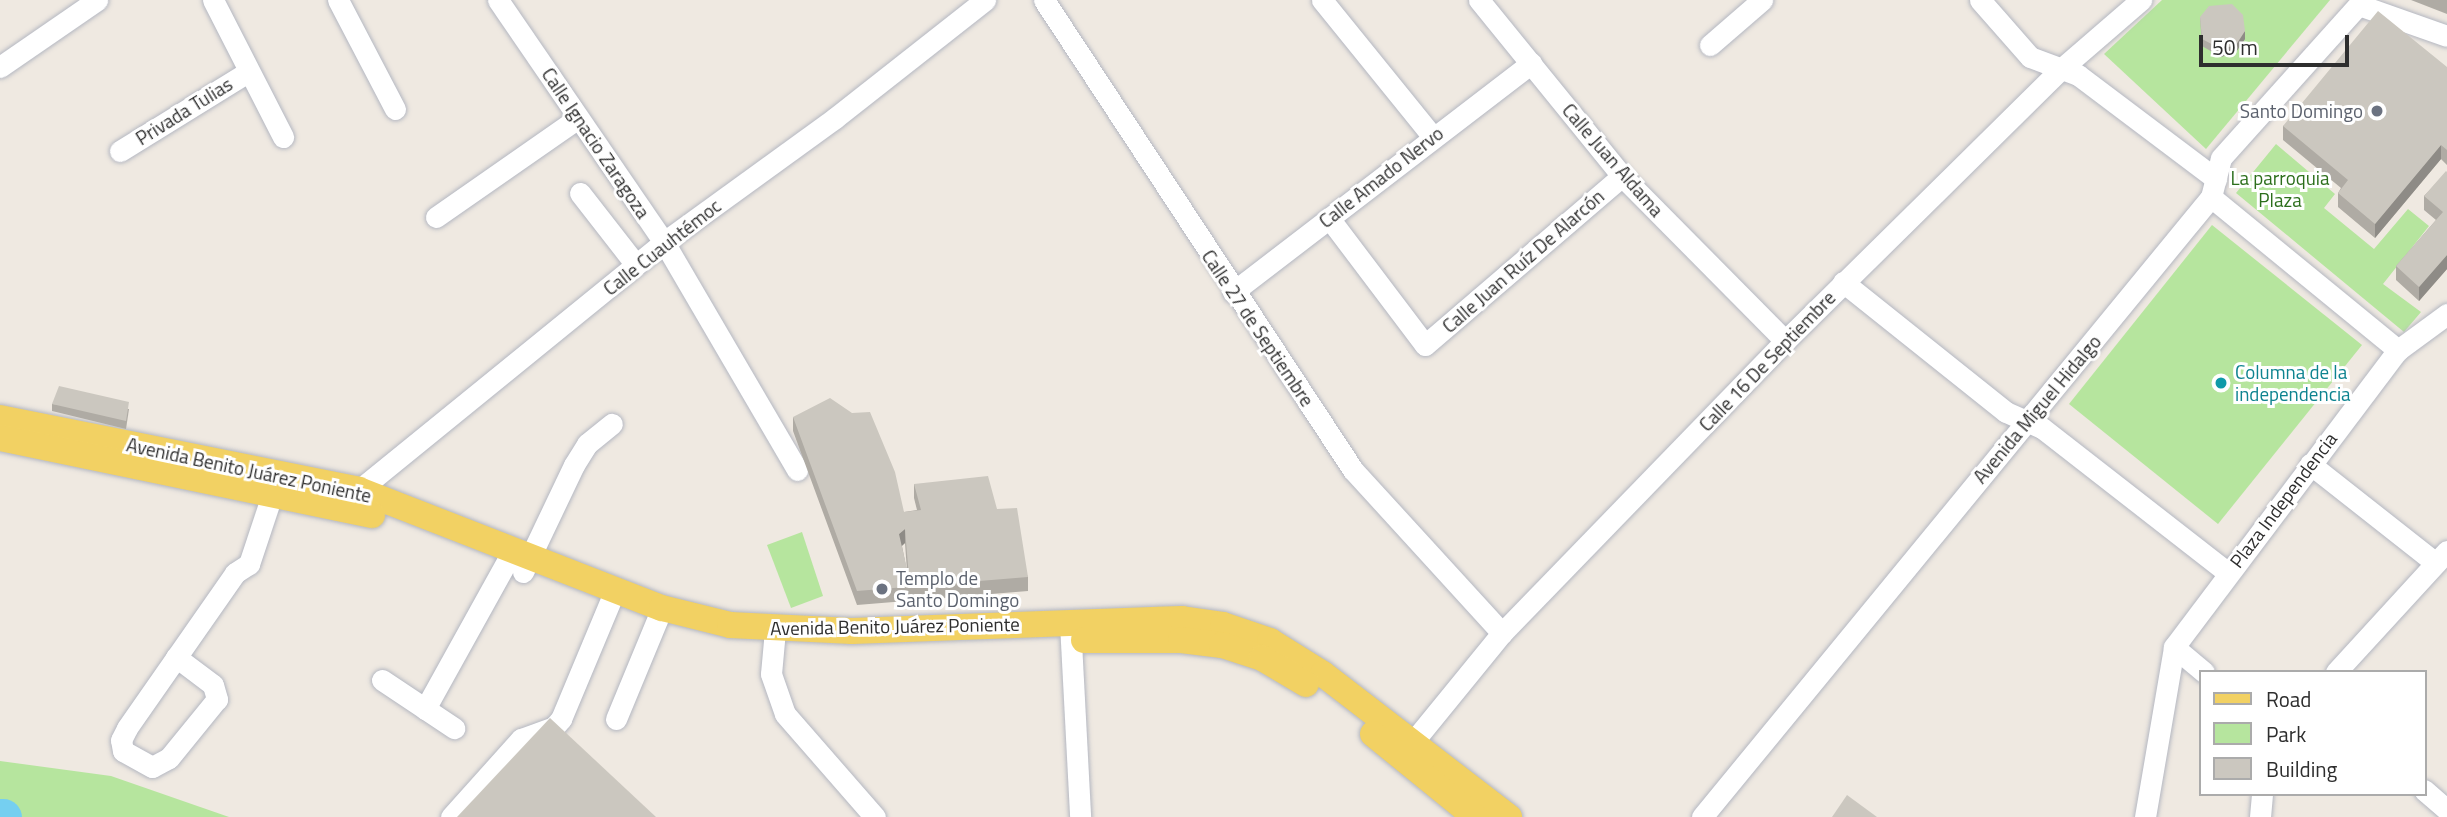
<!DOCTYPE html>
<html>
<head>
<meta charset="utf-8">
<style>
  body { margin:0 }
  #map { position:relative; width:2447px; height:817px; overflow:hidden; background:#efe9e1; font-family:"Titillium Web",sans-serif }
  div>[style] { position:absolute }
  .green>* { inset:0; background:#b6e59e }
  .river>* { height:37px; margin:-18.5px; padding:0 18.5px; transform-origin:18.5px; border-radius:18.5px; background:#75cff0 }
  .roads { filter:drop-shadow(0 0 2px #b4b7c1) drop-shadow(0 0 2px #b4b7c1) }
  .minor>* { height:21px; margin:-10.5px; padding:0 10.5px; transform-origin:10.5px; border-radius:10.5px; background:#fff }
  .major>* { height:26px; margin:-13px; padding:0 13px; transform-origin:13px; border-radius:13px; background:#f2d163 }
  .wall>* { inset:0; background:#afaba4 }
  .shaded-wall>* { inset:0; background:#8e8b86 }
  .building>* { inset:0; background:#cbc7bf }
  .dots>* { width:19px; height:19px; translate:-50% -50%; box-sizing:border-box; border:4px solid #fff; border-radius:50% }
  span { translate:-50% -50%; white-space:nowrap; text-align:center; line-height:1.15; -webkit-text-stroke:6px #fff; paint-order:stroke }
  .street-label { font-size:19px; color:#2e2e2e }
  .worship-label { font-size:19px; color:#5b616d }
  .right { translate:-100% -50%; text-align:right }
  .left { translate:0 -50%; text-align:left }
  .park-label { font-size:19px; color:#2c6e1b }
  .culture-label { font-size:19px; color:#0d838f }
  .legend { position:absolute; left:2199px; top:670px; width:228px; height:126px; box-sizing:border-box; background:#fff; border:2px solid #ababab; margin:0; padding:9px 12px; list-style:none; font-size:21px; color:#2e2e2e }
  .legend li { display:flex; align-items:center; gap:14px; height:35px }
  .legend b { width:35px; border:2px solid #ababab }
  .scale { position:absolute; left:2199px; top:35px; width:150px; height:32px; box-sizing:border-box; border:4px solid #2e2e2e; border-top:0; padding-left:9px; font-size:21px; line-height:24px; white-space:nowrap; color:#2e2e2e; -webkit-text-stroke:5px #fff; paint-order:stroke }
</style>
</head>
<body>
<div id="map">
  <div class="green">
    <i style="clip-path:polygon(2162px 0,2330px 0,2206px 149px,2104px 54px)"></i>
    <i style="clip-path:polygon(2276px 144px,2335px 194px,2324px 208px,2374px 249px,2408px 209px,2429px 226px,2383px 284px,2421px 312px,2404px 332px,2236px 193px)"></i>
    <i style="clip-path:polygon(2212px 225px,2362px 345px,2218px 524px,2069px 404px)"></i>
    <i style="clip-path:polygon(802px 532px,823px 596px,791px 608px,767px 545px)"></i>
    <i style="clip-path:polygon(0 761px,111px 776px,229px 817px,0 817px)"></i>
  </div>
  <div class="river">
    <i style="left:0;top:817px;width:3px"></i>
  </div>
  <div class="roads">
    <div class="minor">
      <i style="left:213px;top:0;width:154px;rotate:62.9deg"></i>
      <i style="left:338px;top:0;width:123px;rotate:62.4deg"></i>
      <i style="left:498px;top:0;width:293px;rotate:55.6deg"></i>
      <i style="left:664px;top:242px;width:264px;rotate:59.7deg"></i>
      <i style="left:1044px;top:0;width:562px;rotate:56.68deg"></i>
      <i style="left:1353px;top:470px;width:221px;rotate:47.6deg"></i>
      <i style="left:1322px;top:0;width:175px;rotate:51deg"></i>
      <i style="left:1479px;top:0;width:227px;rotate:50.9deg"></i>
      <i style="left:1622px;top:176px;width:232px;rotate:45.3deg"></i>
      <i style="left:1980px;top:0;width:76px;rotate:48.7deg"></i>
      <i style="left:2030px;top:57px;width:51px;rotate:20.6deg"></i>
      <i style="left:2078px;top:75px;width:173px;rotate:37deg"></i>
      <i style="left:2359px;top:5px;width:93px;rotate:19.4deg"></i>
      <i style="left:1710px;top:45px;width:69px;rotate:-40.9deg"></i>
      <i style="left:0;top:67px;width:118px;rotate:-34.6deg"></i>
      <i style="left:120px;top:151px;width:150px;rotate:-31.7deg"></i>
      <i style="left:580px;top:193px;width:91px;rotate:52.1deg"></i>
      <i style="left:2211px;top:197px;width:242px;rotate:39.3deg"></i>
      <i style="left:436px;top:217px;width:173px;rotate:-34.9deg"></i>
      <i style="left:1329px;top:218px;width:159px;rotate:52.9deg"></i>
      <i style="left:1425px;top:345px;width:260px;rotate:-40.6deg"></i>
      <i style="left:1843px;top:282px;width:208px;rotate:38.6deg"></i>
      <i style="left:2006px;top:412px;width:39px;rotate:24deg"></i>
      <i style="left:2042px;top:428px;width:236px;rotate:37.9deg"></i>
      <i style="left:1233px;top:292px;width:376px;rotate:-37.5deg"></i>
      <i style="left:2310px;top:464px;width:160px;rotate:38.2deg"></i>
      <i style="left:353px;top:502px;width:13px;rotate:-63deg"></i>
      <i style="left:359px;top:490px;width:393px;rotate:-39.1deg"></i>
      <i style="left:664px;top:242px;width:211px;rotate:-35.9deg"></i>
      <i style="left:835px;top:118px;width:191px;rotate:-38.2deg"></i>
      <i style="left:523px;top:572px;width:119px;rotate:-64.5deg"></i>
      <i style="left:574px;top:465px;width:25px;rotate:-58deg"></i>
      <i style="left:587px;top:444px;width:32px;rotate:-39deg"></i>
      <i style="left:1070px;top:623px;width:194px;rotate:87deg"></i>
      <i style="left:775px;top:630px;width:44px;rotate:95.2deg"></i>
      <i style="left:771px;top:674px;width:42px;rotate:70.7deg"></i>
      <i style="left:785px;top:714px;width:137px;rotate:48.9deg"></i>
      <i style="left:2174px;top:647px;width:39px;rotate:40deg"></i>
      <i style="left:176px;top:657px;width:46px;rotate:37.1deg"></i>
      <i style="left:213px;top:685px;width:15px;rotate:74deg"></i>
      <i style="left:217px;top:699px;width:76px;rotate:129.1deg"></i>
      <i style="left:169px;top:758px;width:19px;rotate:152deg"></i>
      <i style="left:152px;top:767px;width:33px;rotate:-151deg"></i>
      <i style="left:123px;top:751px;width:11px;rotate:-100deg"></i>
      <i style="left:121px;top:740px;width:13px;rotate:-63deg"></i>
      <i style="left:127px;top:728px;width:189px;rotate:-55.1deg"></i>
      <i style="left:235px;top:573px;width:17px;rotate:-33deg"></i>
      <i style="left:249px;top:564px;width:89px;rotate:-71.6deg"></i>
      <i style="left:2336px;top:672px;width:164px;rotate:-47.5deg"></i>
      <i style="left:382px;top:680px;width:87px;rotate:33.7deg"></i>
      <i style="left:425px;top:709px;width:182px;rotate:-61deg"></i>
      <i style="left:616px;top:719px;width:120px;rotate:-67.5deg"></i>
      <i style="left:1404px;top:753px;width:155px;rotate:-50.8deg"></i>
      <i style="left:1502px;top:633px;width:407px;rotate:-45.9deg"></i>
      <i style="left:1785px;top:341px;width:388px;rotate:-44.6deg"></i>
      <i style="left:2061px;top:69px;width:106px;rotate:-40.8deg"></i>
      <i style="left:2424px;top:790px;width:30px;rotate:41deg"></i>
      <i style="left:451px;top:817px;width:105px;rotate:-48.1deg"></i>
      <i style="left:521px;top:739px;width:35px;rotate:-20deg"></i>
      <i style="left:554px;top:727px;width:11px;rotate:-49deg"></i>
      <i style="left:561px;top:719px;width:140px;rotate:-67.3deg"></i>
      <i style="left:1702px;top:817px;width:802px;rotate:-50.62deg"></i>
      <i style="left:2211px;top:197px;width:40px;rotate:-75.6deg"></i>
      <i style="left:2221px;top:158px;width:212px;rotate:-48.1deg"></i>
      <i style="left:2145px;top:817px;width:172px;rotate:-80.3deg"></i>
      <i style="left:2174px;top:647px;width:372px;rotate:-53deg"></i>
      <i style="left:2398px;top:350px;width:61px;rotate:-36.3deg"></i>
      <i style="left:2260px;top:817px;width:23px;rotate:-85deg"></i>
    </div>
    <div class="major">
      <i style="left:0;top:418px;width:366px;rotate:11.3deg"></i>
      <i style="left:359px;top:490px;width:325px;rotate:21.3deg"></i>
      <i style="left:662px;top:608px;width:70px;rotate:14deg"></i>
      <i style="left:730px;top:625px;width:122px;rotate:2.8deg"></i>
      <i style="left:852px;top:631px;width:330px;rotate:-2.1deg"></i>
      <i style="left:1182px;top:619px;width:41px;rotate:8.3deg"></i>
      <i style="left:1223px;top:625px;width:50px;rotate:18.8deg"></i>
      <i style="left:1270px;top:641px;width:62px;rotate:31.9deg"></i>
      <i style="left:1323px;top:674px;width:235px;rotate:37.6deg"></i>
      <i style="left:0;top:438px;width:380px;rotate:11.7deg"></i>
      <i style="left:1084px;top:640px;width:97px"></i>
      <i style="left:1181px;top:640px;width:41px;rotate:7deg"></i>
      <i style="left:1222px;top:645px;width:42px;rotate:18deg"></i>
      <i style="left:1262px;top:658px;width:51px;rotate:30.6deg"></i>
      <i style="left:1373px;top:734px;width:132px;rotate:39.1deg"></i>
    </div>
  </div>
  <div class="wall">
    <i style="clip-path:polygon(2411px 0,2447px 0,2447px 14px)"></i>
    <i style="clip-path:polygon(2200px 17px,2245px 39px,2236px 52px,2221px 57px,2202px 46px)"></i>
    <i style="clip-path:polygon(2447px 67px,2447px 165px,2441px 159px,2375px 238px,2338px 207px,2338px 193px,2341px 188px,2283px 140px,2283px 126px)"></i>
    <i style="clip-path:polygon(2447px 172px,2447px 269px,2419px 301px,2396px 280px,2396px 266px,2436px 220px,2424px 210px,2424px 196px)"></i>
    <i style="clip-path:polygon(52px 404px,129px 409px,126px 429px,52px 411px)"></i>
    <i style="clip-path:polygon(evenodd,793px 417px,904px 512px,917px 510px,914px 498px,914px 484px,997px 509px,1028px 577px,1028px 591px,857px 605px,793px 431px,793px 417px,905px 543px,907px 571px,902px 546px,905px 543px)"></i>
  </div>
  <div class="shaded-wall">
    <i style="clip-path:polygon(2245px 31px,2245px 39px,2236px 52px,2221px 57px,2221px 49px)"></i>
    <i style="clip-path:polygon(2441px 145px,2441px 159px,2375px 238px,2375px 224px)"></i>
    <i style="clip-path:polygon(2447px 255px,2447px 269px,2419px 301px,2419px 287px)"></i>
    <i style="clip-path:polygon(905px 529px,905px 543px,899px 548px,899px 534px)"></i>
  </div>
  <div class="building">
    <i style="clip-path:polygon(2232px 4px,2243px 15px,2245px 31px,2236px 45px,2221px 49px,2202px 39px,2200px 17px,2209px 6px)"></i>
    <i style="clip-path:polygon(2378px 11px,2447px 67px,2447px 150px,2441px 145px,2375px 224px,2338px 193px,2348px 180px,2283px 126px)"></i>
    <i style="clip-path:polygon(2446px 171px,2447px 172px,2447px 255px,2419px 287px,2396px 266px,2443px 212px,2424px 196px)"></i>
    <i style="clip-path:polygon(59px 386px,129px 402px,126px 421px,52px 404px)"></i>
    <i style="clip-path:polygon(evenodd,830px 398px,852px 413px,870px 412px,895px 472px,904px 512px,921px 510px,914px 484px,988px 476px,997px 509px,1017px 508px,1028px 577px,857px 591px,793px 417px,830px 398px,905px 529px,909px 578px,899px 534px,905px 529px)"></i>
    <i style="clip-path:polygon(550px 718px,656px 817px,457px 817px)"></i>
    <i style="clip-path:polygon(1847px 795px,1877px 817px,1832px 817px)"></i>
  </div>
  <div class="dots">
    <i style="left:2377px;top:111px;background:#6b7280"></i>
    <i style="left:2221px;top:383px;background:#0f9aa8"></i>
    <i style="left:882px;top:589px;background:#6b7280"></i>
  </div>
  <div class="street-label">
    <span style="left:184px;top:111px;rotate:-32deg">Privada Tulias</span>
    <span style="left:596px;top:143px;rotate:56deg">Calle Ignacio Zaragoza</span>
    <span style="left:1613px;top:160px;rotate:49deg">Calle Juan Aldama</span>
    <span style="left:1381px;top:177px;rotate:-38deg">Calle Amado Nervo</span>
    <span style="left:662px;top:247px;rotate:-38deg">Calle Cuauhtémoc</span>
    <span style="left:1523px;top:261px;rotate:-41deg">Calle Juan Ruíz De Alarcón</span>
    <span style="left:1258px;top:328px;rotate:56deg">Calle 27 de Septiembre</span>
    <span style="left:1767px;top:361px;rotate:-46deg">Calle 16 De Septiembre</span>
    <span style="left:2037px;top:409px;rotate:-50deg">Avenida Miguel Hidalgo</span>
    <span style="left:249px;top:470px;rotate:12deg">Avenida Benito Juárez Poniente</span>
    <span style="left:2283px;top:500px;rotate:-53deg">Plaza Independencia</span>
    <span style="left:895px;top:626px;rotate:-1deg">Avenida Benito Juárez Poniente</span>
  </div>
  <div class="worship-label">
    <span class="right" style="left:2363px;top:111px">Santo Domingo</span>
    <span class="left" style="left:896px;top:589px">Templo de<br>Santo Domingo</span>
  </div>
  <div class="park-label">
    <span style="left:2280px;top:189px">La parroquia<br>Plaza</span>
  </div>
  <div class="culture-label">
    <span class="left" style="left:2235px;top:383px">Columna de la<br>independencia</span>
  </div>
  <ul class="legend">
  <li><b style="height:9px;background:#f2d163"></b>Road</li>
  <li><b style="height:19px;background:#b6e59e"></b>Park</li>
  <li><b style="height:19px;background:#cbc7bf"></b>Building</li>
  </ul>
  <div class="scale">50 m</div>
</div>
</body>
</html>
